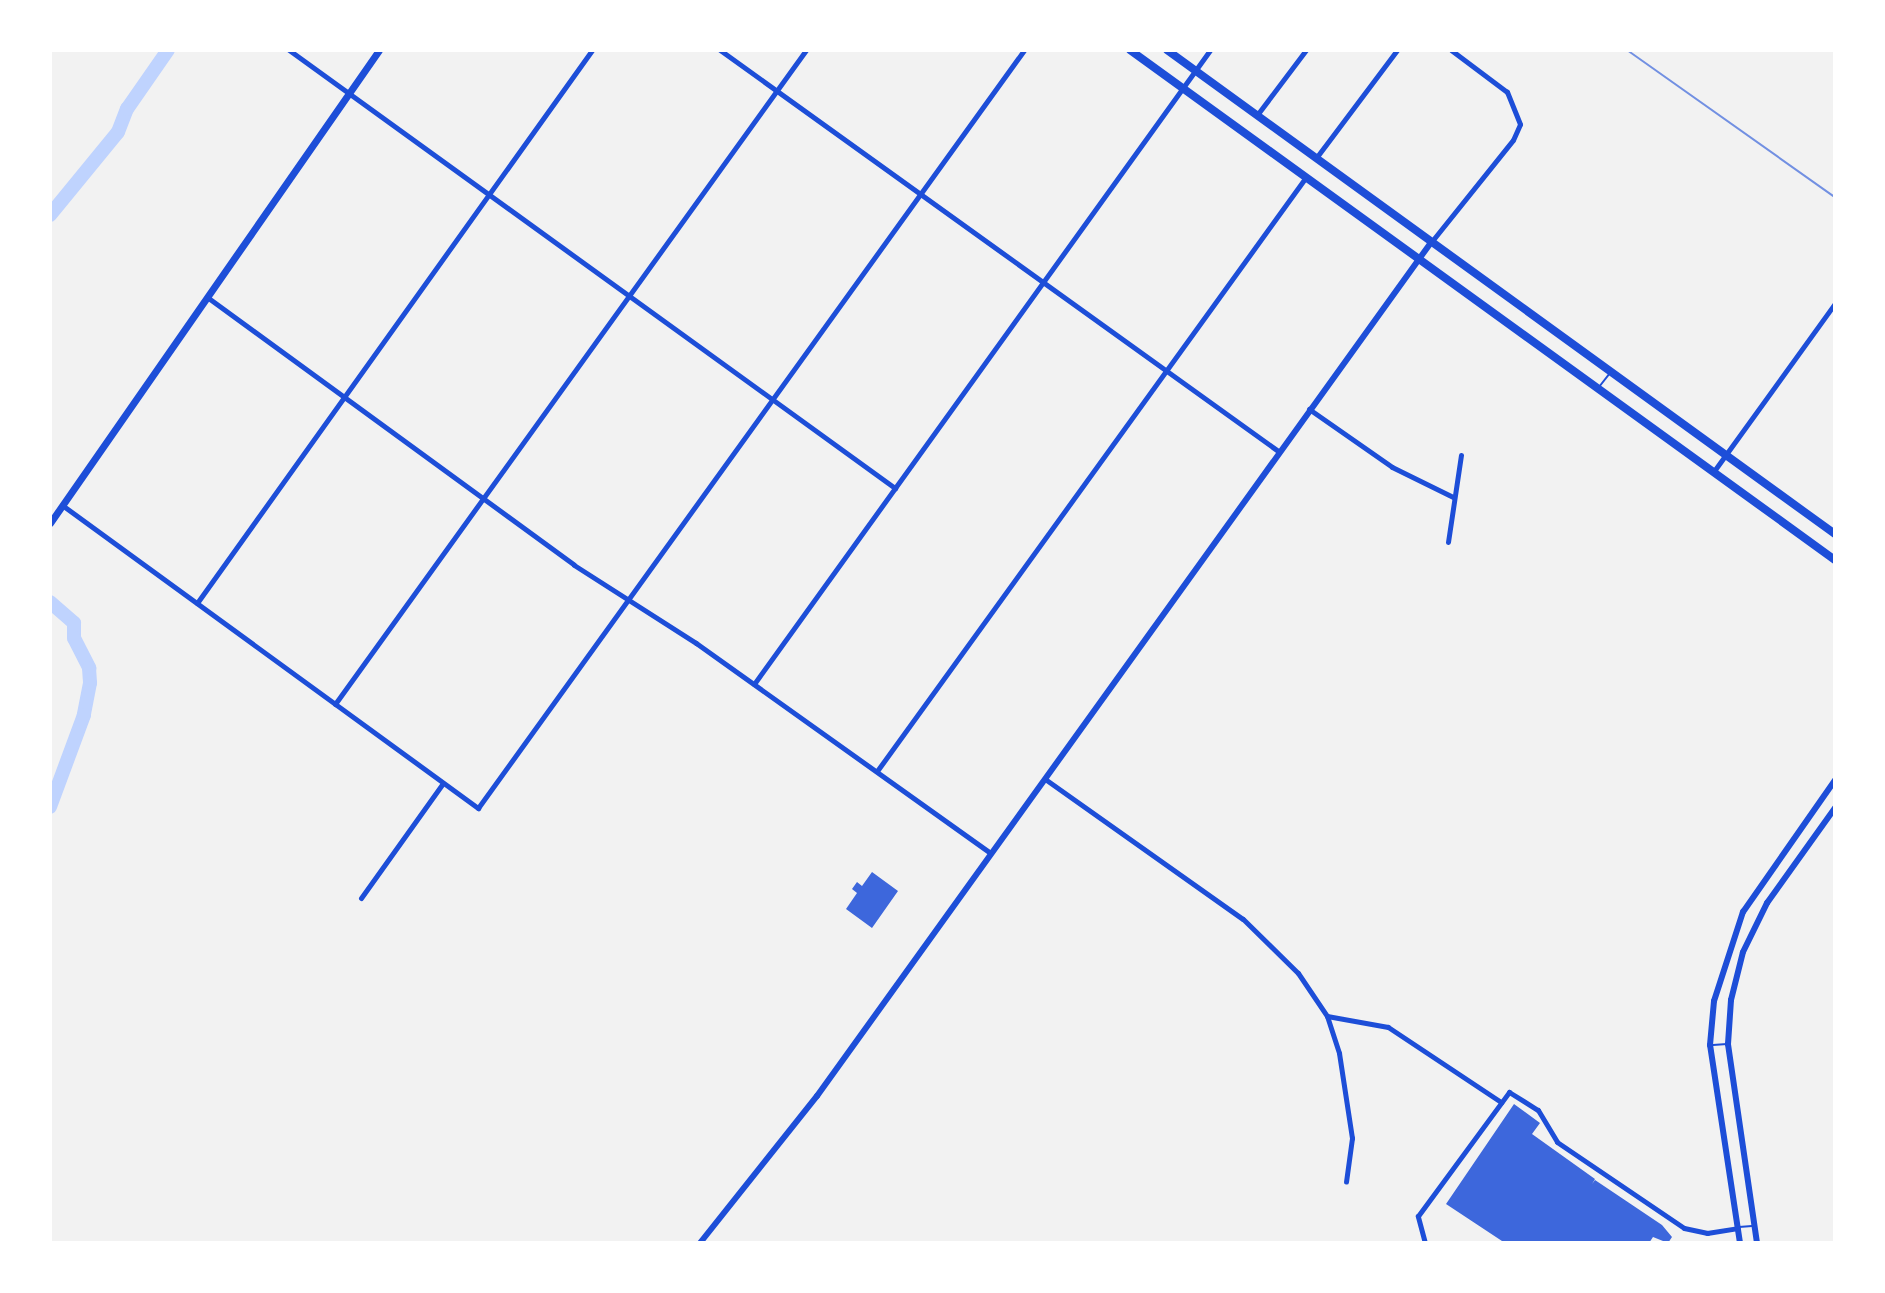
<!DOCTYPE html>
<html>
<head>
<meta charset="utf-8">
<style>
  body { margin:0 }
  #map { position:relative; width:1885px; height:1293px; overflow:hidden; background:#f2f2f2; font-family:Lora,serif }
  div>[style] { position:absolute }
  .river>* { height:14px; margin:-7px; padding:0 7px; transform-origin:7px; border-radius:7px; background:#bfd3fe }
  .building>* { inset:0; background:#3d67dc }
  .service>* { height:2px; margin:-1px; padding:0 1px; transform-origin:1px; border-radius:1px; background:#1d4ed8 }
  .minor>* { height:5px; margin:-2.5px; padding:0 2.5px; transform-origin:2.5px; border-radius:2.5px; background:#1d4ed8 }
  .tertiary>* { height:6px; margin:-3px; padding:0 3px; transform-origin:3px; border-radius:3px; background:#1d4ed8 }
  .secondary>* { height:7px; margin:-3.5px; padding:0 3.5px; transform-origin:3.5px; border-radius:3.5px; background:#1d4ed8 }
  .primary>* { height:8px; margin:-4px; padding:0 4px; transform-origin:4px; border-radius:4px; background:#1d4ed8 }
  .rail>* { height:2px; margin:-1px; padding:0 1px; transform-origin:1px; border-radius:1px; background:#7290e2 }
  span { translate:-50% -50%; white-space:nowrap; text-align:center; line-height:1.15; -webkit-text-stroke:8px #fff; paint-order:stroke }
  .frame { position:absolute; inset:0; border:52px solid #fff; pointer-events:none }
</style>
</head>
<body>
<div id="map">
  <div class="river">
    <i style="left:50px;top:215px;width:107px;rotate:-50.7deg"></i>
    <i style="left:118px;top:132px;width:25px;rotate:-69deg"></i>
    <i style="left:127px;top:109px;width:72px;rotate:-55.2deg"></i>
    <i style="left:50px;top:602px;width:32px;rotate:41deg"></i>
    <i style="left:74px;top:623px;width:15px;rotate:90deg"></i>
    <i style="left:74px;top:638px;width:34px;rotate:63deg"></i>
    <i style="left:89px;top:668px;width:15px;rotate:86deg"></i>
    <i style="left:90px;top:683px;width:33px;rotate:101deg"></i>
    <i style="left:84px;top:715px;width:98px;rotate:110.3deg"></i>
  </div>
  <div class="building">
    <i style="clip-path:polygon(872px 872px,898px 891px,872px 928px,846px 909px,857px 893px,852px 889px,857px 882px,862px 886px)"></i>
    <i style="clip-path:polygon(1514px 1104px,1540px 1123px,1532px 1134px,1595px 1179px,1592px 1184px,1595px 1180px,1662px 1225px,1672px 1237px,1668px 1243px,1653px 1237px,1649px 1243px,1505px 1243px,1446px 1204px)"></i>
  </div>
  <div class="service">
    <i style="left:1599px;top:387px;width:18px;rotate:-52deg"></i>
    <i style="left:1713px;top:1045px;width:14px;rotate:-4deg"></i>
    <i style="left:1739px;top:1227px;width:13px;rotate:-4deg"></i>
  </div>
  <div class="minor">
    <i style="left:289px;top:50px;width:748px;rotate:35.86deg"></i>
    <i style="left:720px;top:50px;width:687px;rotate:35.7deg"></i>
    <i style="left:1257px;top:115px;width:81px;rotate:-53deg"></i>
    <i style="left:1316px;top:158px;width:135px;rotate:-53.1deg"></i>
    <i style="left:1432px;top:241px;width:129px;rotate:-51.3deg"></i>
    <i style="left:1513px;top:140px;width:17px;rotate:-66deg"></i>
    <i style="left:1520px;top:124px;width:35px;rotate:-112deg"></i>
    <i style="left:1507px;top:92px;width:70px;rotate:-143.1deg"></i>
    <i style="left:207px;top:297px;width:454px;rotate:36.1deg"></i>
    <i style="left:574px;top:565px;width:145px;rotate:32.6deg"></i>
    <i style="left:696px;top:643px;width:361px;rotate:35.5deg"></i>
    <i style="left:1309px;top:409px;width:101px;rotate:34.9deg"></i>
    <i style="left:1392px;top:467px;width:68px;rotate:26.2deg"></i>
    <i style="left:1714px;top:471px;width:207px;rotate:-54.2deg"></i>
    <i style="left:62px;top:505px;width:515px;rotate:36.07deg"></i>
    <i style="left:478px;top:808px;width:934px;rotate:-54.23deg"></i>
    <i style="left:1448px;top:542px;width:88px;rotate:-81.5deg"></i>
    <i style="left:197px;top:603px;width:680px;rotate:-54.46deg"></i>
    <i style="left:754px;top:684px;width:781px;rotate:-54.27deg"></i>
    <i style="left:335px;top:704px;width:806px;rotate:-54.24deg"></i>
    <i style="left:877px;top:771px;width:733px;rotate:-54.16deg"></i>
    <i style="left:1045px;top:779px;width:242px;rotate:35.3deg"></i>
    <i style="left:1243px;top:919px;width:77px;rotate:44.5deg"></i>
    <i style="left:1298px;top:973px;width:52px;rotate:56deg"></i>
    <i style="left:1327px;top:1016px;width:39px;rotate:72deg"></i>
    <i style="left:1339px;top:1053px;width:86px;rotate:81.3deg"></i>
    <i style="left:1352px;top:1138px;width:44px;rotate:97.8deg"></i>
    <i style="left:361px;top:898px;width:141px;rotate:-54.5deg"></i>
    <i style="left:1327px;top:1016px;width:62px;rotate:10.2deg"></i>
    <i style="left:1388px;top:1027px;width:136px;rotate:33.6deg"></i>
    <i style="left:1425px;top:1243px;width:28px;rotate:-105deg"></i>
    <i style="left:1418px;top:1216px;width:154px;rotate:-53.7deg"></i>
    <i style="left:1509px;top:1092px;width:34px;rotate:32deg"></i>
    <i style="left:1538px;top:1110px;width:37px;rotate:59deg"></i>
    <i style="left:1557px;top:1142px;width:153px;rotate:34.1deg"></i>
    <i style="left:1684px;top:1228px;width:24px;rotate:12deg"></i>
    <i style="left:1707px;top:1233px;width:31px;rotate:-9deg"></i>
  </div>
  <div class="tertiary">
    <i style="left:700px;top:1243px;width:188px;rotate:-51.5deg"></i>
    <i style="left:817px;top:1096px;width:1053px;rotate:-54.27deg"></i>
    <i style="left:1740px;top:1243px;width:200px;rotate:-98.6deg"></i>
    <i style="left:1710px;top:1045px;width:44px;rotate:-84.8deg"></i>
    <i style="left:1714px;top:1001px;width:94px;rotate:-72deg"></i>
    <i style="left:1743px;top:912px;width:161px;rotate:-55.1deg"></i>
    <i style="left:1757px;top:1243px;width:201px;rotate:-98.3deg"></i>
    <i style="left:1728px;top:1044px;width:44px;rotate:-86.1deg"></i>
    <i style="left:1731px;top:1000px;width:49px;rotate:-76deg"></i>
    <i style="left:1743px;top:952px;width:55px;rotate:-63.9deg"></i>
    <i style="left:1767px;top:903px;width:117px;rotate:-54.4deg"></i>
  </div>
  <div class="secondary">
    <i style="left:50px;top:523px;width:576px;rotate:-55.18deg"></i>
  </div>
  <div class="primary">
    <i style="left:1130px;top:50px;width:870px;rotate:35.88deg"></i>
    <i style="left:1167px;top:50px;width:825px;rotate:35.93deg"></i>
  </div>
  <div class="rail">
    <i style="left:1627px;top:50px;width:255px;rotate:35.3deg"></i>
  </div>
  <div class="frame"></div>
</div>
</body>
</html>
